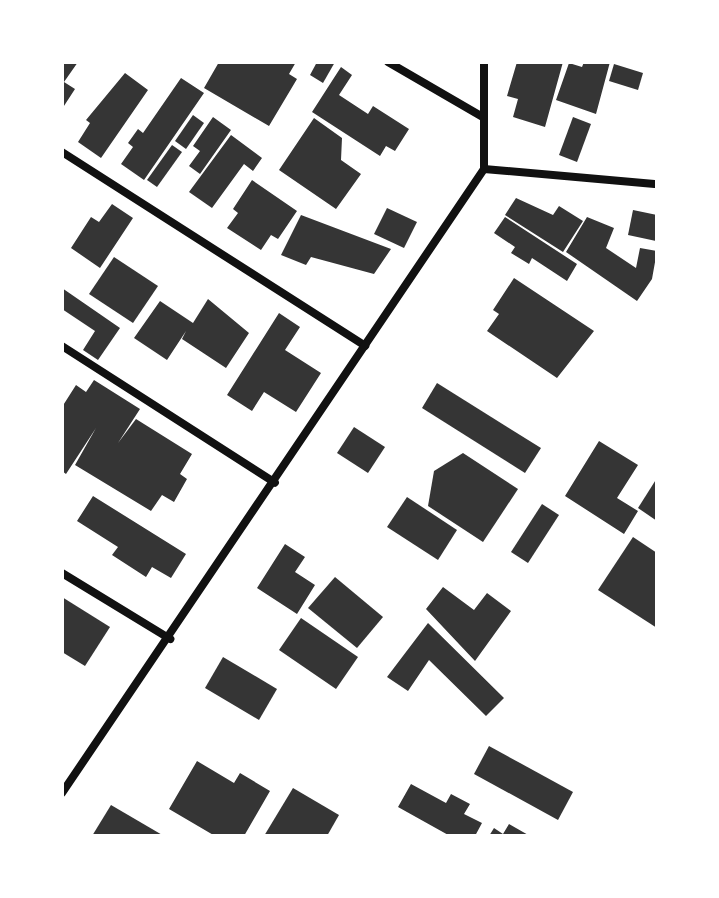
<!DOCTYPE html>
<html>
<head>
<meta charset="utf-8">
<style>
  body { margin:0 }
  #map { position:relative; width:719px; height:898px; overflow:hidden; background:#fff; font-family:Lato,sans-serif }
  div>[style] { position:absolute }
  .building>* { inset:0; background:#353535 }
  .minor>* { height:8px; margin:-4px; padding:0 4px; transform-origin:4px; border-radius:4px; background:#111 }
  span { translate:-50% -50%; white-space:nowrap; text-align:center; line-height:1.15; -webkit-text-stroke:8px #fff; paint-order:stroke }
  .frame { position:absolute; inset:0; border:64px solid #fff; pointer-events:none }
</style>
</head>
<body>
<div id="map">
  <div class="building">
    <i style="clip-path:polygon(62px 62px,78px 62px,64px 82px,75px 89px,62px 109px)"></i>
    <i style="clip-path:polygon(219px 62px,296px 62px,289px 74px,297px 79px,269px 126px,204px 88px)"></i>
    <i style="clip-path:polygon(317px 62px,335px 62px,323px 83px,310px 75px)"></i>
    <i style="clip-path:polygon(517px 62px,563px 62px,545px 127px,513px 117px,518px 99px,507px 96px)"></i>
    <i style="clip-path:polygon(584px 62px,610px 62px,596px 114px,556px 100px,569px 63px,582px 67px)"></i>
    <i style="clip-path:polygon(614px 64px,643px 73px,638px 90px,609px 81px)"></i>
    <i style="clip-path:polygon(341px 67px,352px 75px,339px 95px,368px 114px,373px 106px,409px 129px,395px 151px,386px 146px,380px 156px,312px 112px)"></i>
    <i style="clip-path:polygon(125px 73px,148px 90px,101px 158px,78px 142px,90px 123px,86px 120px)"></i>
    <i style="clip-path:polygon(181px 78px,204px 93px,144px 180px,121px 164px,133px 147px,128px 143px,138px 129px,143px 133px)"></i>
    <i style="clip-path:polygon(193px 115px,204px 123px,186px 149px,175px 141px)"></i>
    <i style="clip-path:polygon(213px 117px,231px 130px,200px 174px,189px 166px,200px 151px,193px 146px)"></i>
    <i style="clip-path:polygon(573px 117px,591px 124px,577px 162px,559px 155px)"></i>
    <i style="clip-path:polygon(314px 118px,342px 138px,341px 160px,361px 174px,336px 209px,279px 170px)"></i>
    <i style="clip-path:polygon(231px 135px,262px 158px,253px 171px,244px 164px,212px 208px,189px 192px)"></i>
    <i style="clip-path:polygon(172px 145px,182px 152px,157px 187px,147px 180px)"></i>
    <i style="clip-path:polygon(252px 180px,297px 211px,278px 239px,271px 235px,261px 250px,227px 228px,238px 213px,233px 209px)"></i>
    <i style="clip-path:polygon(516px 198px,553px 215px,559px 206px,583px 221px,563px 252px,505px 215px)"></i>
    <i style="clip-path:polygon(112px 204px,133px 218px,100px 268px,71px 248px,91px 217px,99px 222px)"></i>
    <i style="clip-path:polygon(387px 208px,417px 222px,404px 248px,374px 234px)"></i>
    <i style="clip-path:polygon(633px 210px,657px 215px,656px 241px,628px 235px)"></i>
    <i style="clip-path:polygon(301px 215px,391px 249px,374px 274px,311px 257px,306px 265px,281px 255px)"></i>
    <i style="clip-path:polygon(505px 217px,577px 264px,567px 281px,532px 258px,529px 264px,511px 253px,515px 247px,494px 233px)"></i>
    <i style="clip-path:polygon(587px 217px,614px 228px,606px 248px,636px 268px,640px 248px,657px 251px,652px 279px,637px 301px,566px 252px)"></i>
    <i style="clip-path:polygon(114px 257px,158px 286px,133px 323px,89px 294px)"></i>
    <i style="clip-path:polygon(514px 278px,594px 331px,557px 378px,487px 331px,499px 314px,493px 310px)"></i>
    <i style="clip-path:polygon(62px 288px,120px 328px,98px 360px,83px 350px,95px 331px,62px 309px)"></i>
    <i style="clip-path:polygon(208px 299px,249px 333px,226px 368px,182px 339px,186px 331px,167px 360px,134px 338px,160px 301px,193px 323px)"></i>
    <i style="clip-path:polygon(279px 313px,300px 327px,285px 350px,321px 373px,296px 412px,264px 392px,252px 411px,227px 395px)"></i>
    <i style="clip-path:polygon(94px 380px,140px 409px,118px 443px,136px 419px,192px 454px,180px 474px,187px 479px,174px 502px,162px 495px,151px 511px,75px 465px,96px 428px,66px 474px,62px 471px,62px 407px,76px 385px,86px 392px)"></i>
    <i style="clip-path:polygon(437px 383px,541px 448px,525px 473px,422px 408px)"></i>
    <i style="clip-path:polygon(354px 427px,385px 447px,368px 473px,337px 453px)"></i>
    <i style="clip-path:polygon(599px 441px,638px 465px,617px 498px,638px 511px,624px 534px,565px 496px)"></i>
    <i style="clip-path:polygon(463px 453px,518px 489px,483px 542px,428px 506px,434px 471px)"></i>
    <i style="clip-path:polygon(657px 478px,657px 521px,638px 508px)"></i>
    <i style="clip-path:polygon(93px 496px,186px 554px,171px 578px,152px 567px,146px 577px,112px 555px,118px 547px,77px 521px)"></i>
    <i style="clip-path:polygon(407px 497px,457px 530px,438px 560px,387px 527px)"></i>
    <i style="clip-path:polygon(542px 504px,559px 515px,528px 563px,511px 552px)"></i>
    <i style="clip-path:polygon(633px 537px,657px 553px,657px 628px,598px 590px)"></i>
    <i style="clip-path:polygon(285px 544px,305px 557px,295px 572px,315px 585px,297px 614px,257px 588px)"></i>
    <i style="clip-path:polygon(335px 577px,383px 617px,357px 648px,308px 608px)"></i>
    <i style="clip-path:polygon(443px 587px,474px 610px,487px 593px,511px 611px,475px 661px,426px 609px)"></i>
    <i style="clip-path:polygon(62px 597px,110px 627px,85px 666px,62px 652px)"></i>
    <i style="clip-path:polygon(301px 618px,358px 657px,336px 689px,279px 650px)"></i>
    <i style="clip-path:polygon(428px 623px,504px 698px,486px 716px,429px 660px,408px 691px,387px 677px)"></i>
    <i style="clip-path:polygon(223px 657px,277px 689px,259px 720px,205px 688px)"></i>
    <i style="clip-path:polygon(489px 746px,573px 792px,558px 820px,474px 774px)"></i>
    <i style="clip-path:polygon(197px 761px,234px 783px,240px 773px,270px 791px,244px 836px,215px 836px,169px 809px)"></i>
    <i style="clip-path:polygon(411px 784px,446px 803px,451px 794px,470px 804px,464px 814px,482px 823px,475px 836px,450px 836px,398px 807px)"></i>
    <i style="clip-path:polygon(293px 788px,339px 815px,327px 836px,264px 836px)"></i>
    <i style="clip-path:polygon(111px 805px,164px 836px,92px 836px)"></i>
    <i style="clip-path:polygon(509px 824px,530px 836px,489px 836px,494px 828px,503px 834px)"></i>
  </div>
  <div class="minor">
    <i style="left:388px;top:62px;width:110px;rotate:30.1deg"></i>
    <i style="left:62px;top:152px;width:360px;rotate:32.6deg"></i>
    <i style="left:484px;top:169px;width:174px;rotate:5deg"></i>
    <i style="left:62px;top:346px;width:253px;rotate:32.7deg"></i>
    <i style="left:62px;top:573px;width:127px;rotate:31.4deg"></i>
    <i style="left:62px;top:793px;width:753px;rotate:-55.93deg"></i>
    <i style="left:484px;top:169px;width:107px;rotate:-90deg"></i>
  </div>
  <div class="frame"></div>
</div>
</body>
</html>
